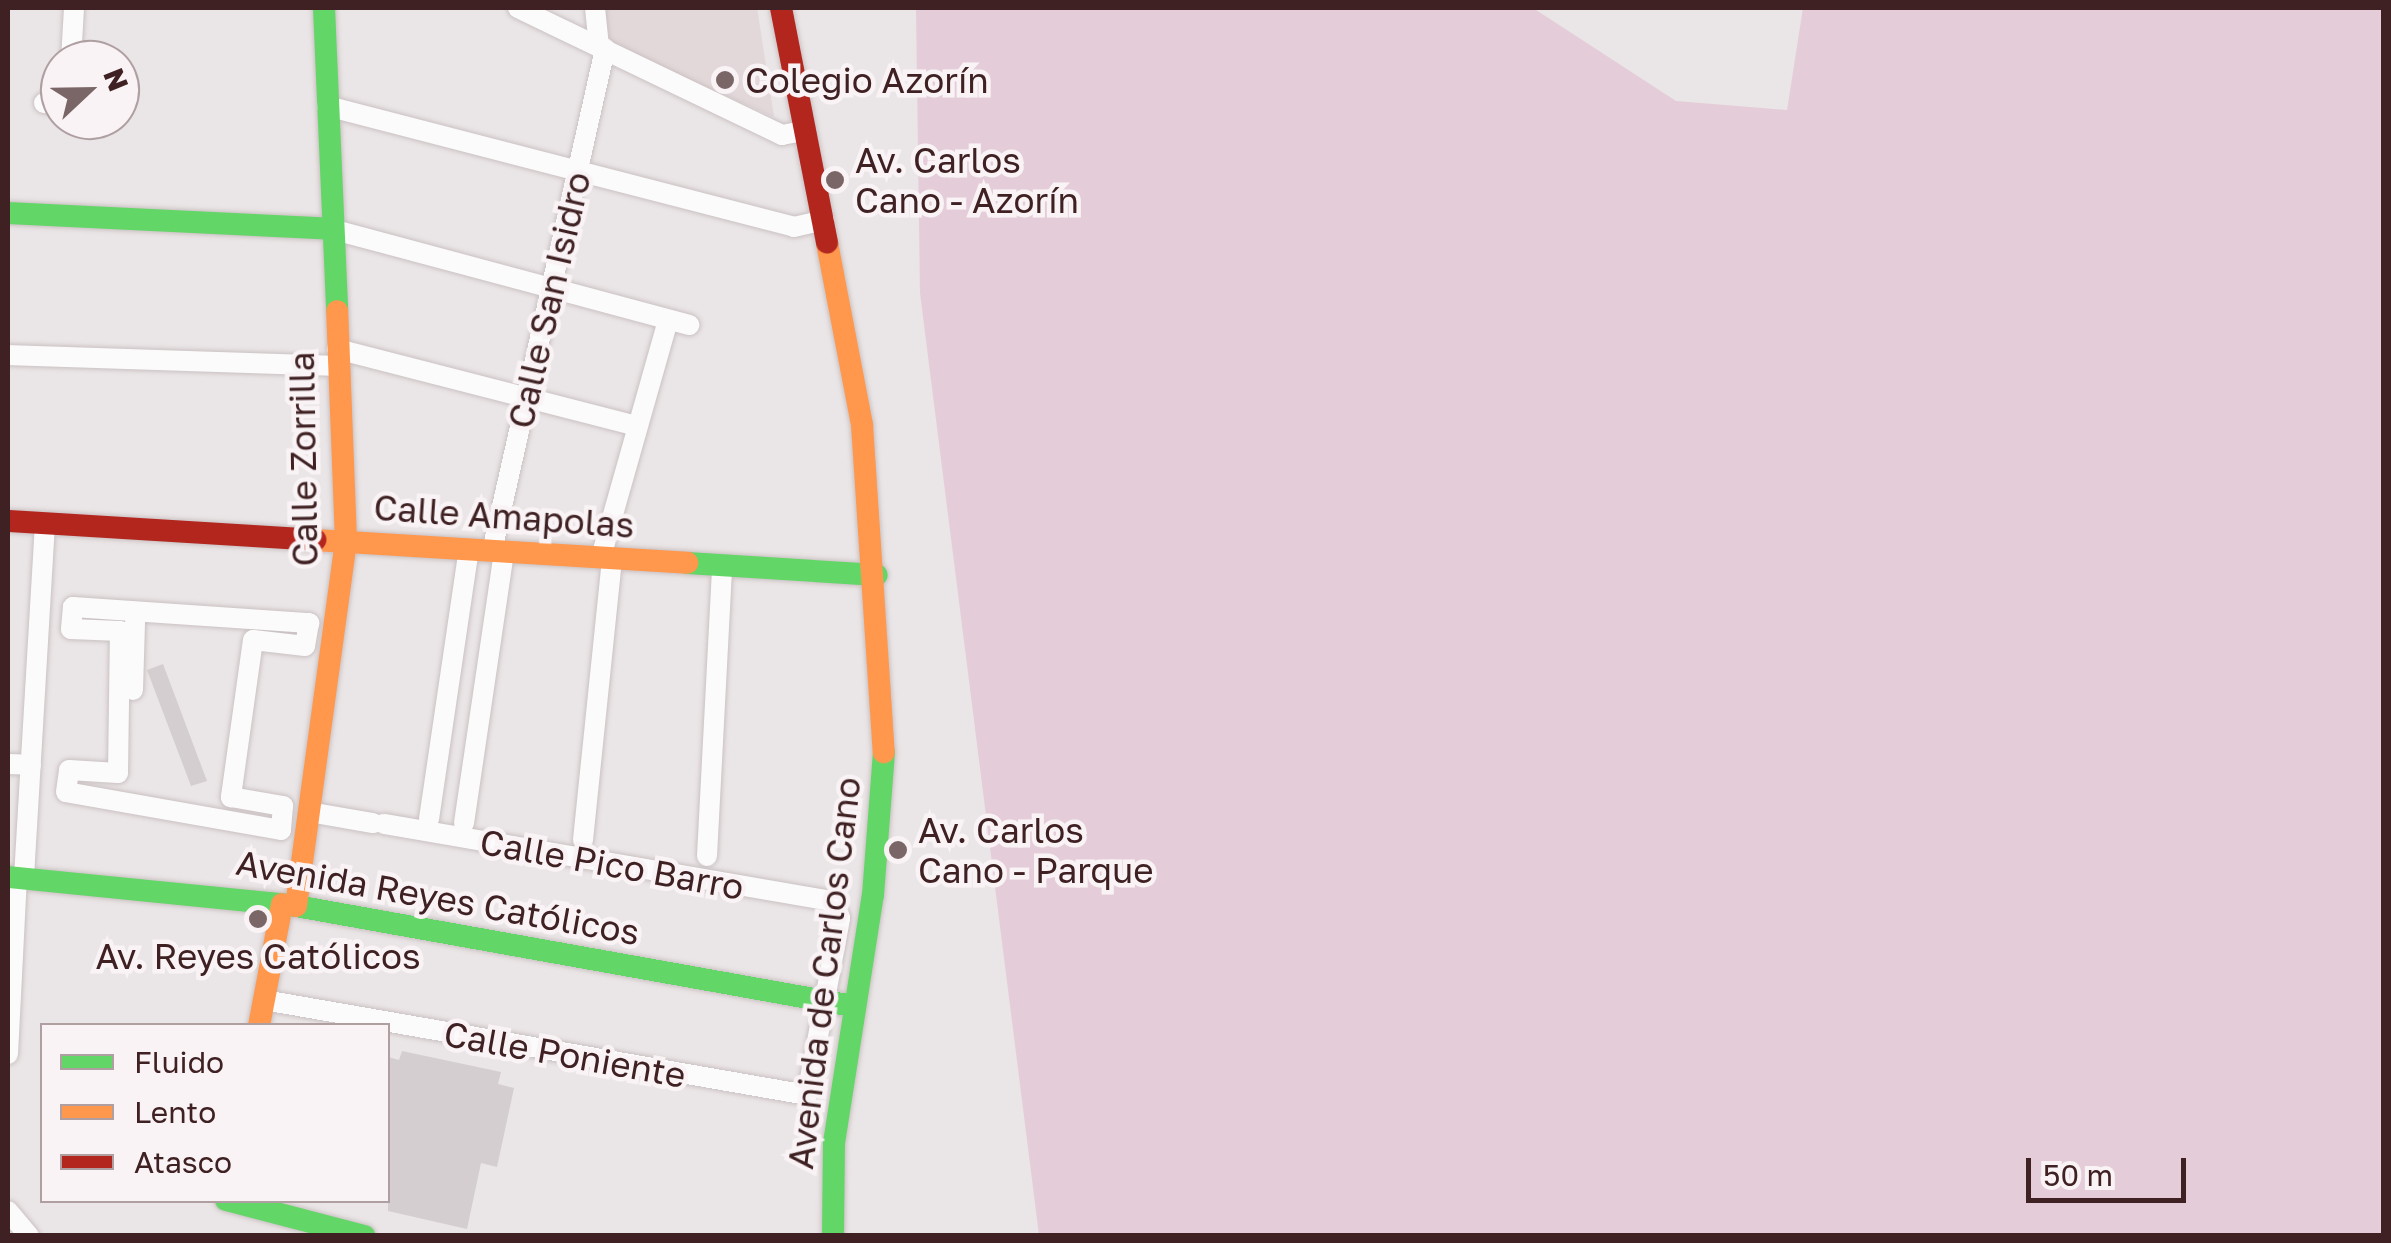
<!DOCTYPE html>
<html>
<head>
<meta charset="utf-8">
<style>
  body { margin:0 }
  #map { position:relative; width:2391px; height:1243px; overflow:hidden; background:#eae5e6; font-family:"Golos Text",sans-serif }
  div>[style] { position:absolute }
  .built>* { inset:0; background:#e2d7d9 }
  .green>* { inset:0; background:#e4cdd8 }
  .building>* { inset:0; background:#d5ced0 }
  .roads { filter:drop-shadow(0 0 2px #cac1c2) drop-shadow(0 0 2px #cac1c2) }
  .street>* { height:20px; margin:-10px; padding:0 10px; transform-origin:10px; border-radius:10px; background:#fcfbfb }
  .fast>* { height:22px; margin:-11px; padding:0 11px; transform-origin:11px; border-radius:11px; background:#63d668 }
  .slow>* { height:22px; margin:-11px; padding:0 11px; transform-origin:11px; border-radius:11px; background:#ff974d }
  .jam>* { height:22px; margin:-11px; padding:0 11px; transform-origin:11px; border-radius:11px; background:#b3261e }
  .dots>* { width:28px; height:28px; translate:-50% -50%; box-sizing:border-box; border:5px solid #f9f3f5; border-radius:50% }
  span { translate:-50% -50%; white-space:nowrap; text-align:center; line-height:1.15; -webkit-text-stroke:9px #f9f3f5; paint-order:stroke }
  .poi-label { font-size:35px; color:#3f2123 }
  .left { translate:0 -50%; text-align:left }
  .street-label { font-size:35px; color:#3f2123 }
  .frame { position:absolute; inset:0; border:10px solid #3f2123; pointer-events:none }
  .legend { position:absolute; left:40px; top:1023px; width:350px; height:180px; box-sizing:border-box; background:#f9f3f5; border:2px solid #af9fa1; margin:0; padding:12px 18px; list-style:none; font-size:30px; color:#3f2123 }
  .legend li { display:flex; align-items:center; gap:20px; height:50px }
  .legend b { width:50px; border:2px solid #af9fa1 }
  .north { position:absolute; left:40px; top:40px; width:100px; height:100px; box-sizing:border-box; background:#f9f3f5; border:2px solid #af9fa1; border-radius:50%; rotate:68deg; font-size:28px; font-weight:700; line-height:40px; text-align:center; color:#3f2123 }
  .north::after { content:''; display:block; margin:auto; width:35px; height:45px; background:#7b6667; clip-path:polygon(50% 0,100% 100%,50% 72%,0 100%) }
  .scale { position:absolute; left:2026px; top:1158px; width:160px; height:45px; box-sizing:border-box; border:5px solid #3f2123; border-top:0; padding-left:12px; font-size:30px; line-height:35px; white-space:nowrap; color:#3f2123; -webkit-text-stroke:8px #f9f3f5; paint-order:stroke }
</style>
</head>
<body>
<div id="map">
  <div class="built">
    <i style="clip-path:polygon(603px 8px,757px 8px,774px 117px,606px 43px)"></i>
  </div>
  <div class="green">
    <i style="clip-path:polygon(916px 8px,1533px 8px,1676px 101px,1787px 110px,1803px 8px,2383px 8px,2383px 1235px,1039px 1235px,920px 293px)"></i>
  </div>
  <div class="building">
    <i style="clip-path:polygon(163px 664px,207px 781px,191px 786px,147px 670px)"></i>
    <i style="clip-path:polygon(402px 1051px,501px 1072px,498px 1084px,514px 1088px,497px 1167px,481px 1163px,467px 1229px,388px 1211px,388px 1057px,399px 1060px)"></i>
  </div>
  <div class="roads">
    <div class="street">
      <i style="left:518px;top:8px;width:293px;rotate:25.7deg"></i>
      <i style="left:782px;top:135px;width:21px;rotate:-11deg"></i>
      <i style="left:595px;top:8px;width:38px;rotate:84deg"></i>
      <i style="left:71px;top:60px;width:52px;rotate:-86.7deg"></i>
      <i style="left:44px;top:103px;width:16px;rotate:4deg"></i>
      <i style="left:327px;top:106px;width:482px;rotate:14.5deg"></i>
      <i style="left:794px;top:227px;width:31px;rotate:-13deg"></i>
      <i style="left:331px;top:229px;width:371px;rotate:15deg"></i>
      <i style="left:337px;top:349px;width:309px;rotate:14.4deg"></i>
      <i style="left:8px;top:355px;width:329px;rotate:1.9deg"></i>
      <i style="left:492px;top:551px;width:515px;rotate:-77.31deg"></i>
      <i style="left:601px;top:557px;width:246px;rotate:-74.2deg"></i>
      <i style="left:73px;top:607px;width:237px;rotate:3.9deg"></i>
      <i style="left:309px;top:623px;width:23px;rotate:100deg"></i>
      <i style="left:305px;top:646px;width:52px;rotate:-173.4deg"></i>
      <i style="left:253px;top:640px;width:159px;rotate:98deg"></i>
      <i style="left:231px;top:797px;width:53px;rotate:9.8deg"></i>
      <i style="left:283px;top:806px;width:24px;rotate:95deg"></i>
      <i style="left:281px;top:830px;width:218px;rotate:-170deg"></i>
      <i style="left:66px;top:792px;width:22px;rotate:-82deg"></i>
      <i style="left:69px;top:770px;width:49px;rotate:3.5deg"></i>
      <i style="left:118px;top:773px;width:142px;rotate:-89.2deg"></i>
      <i style="left:120px;top:631px;width:49px;rotate:-177.7deg"></i>
      <i style="left:71px;top:629px;width:22px;rotate:-85deg"></i>
      <i style="left:133px;top:690px;width:68px;rotate:-88.3deg"></i>
      <i style="left:8px;top:764px;width:23px;rotate:2deg"></i>
      <i style="left:309px;top:812px;width:65px;rotate:9.8deg"></i>
      <i style="left:429px;top:819px;width:273px;rotate:-81.6deg"></i>
      <i style="left:464px;top:823px;width:275px;rotate:-81.6deg"></i>
      <i style="left:583px;top:840px;width:283px;rotate:-84.1deg"></i>
      <i style="left:707px;top:856px;width:291px;rotate:-87deg"></i>
      <i style="left:24px;top:877px;width:354px;rotate:-86.6deg"></i>
      <i style="left:264px;top:1000px;width:551px;rotate:9.92deg"></i>
      <i style="left:807px;top:1095px;width:180px;rotate:-79.4deg"></i>
      <i style="left:840px;top:918px;width:19px;rotate:-118deg"></i>
      <i style="left:831px;top:901px;width:454px;rotate:-170.2deg"></i>
      <i style="left:8px;top:1054px;width:177px;rotate:-87.1deg"></i>
      <i style="left:8px;top:1211px;width:33px;rotate:50deg"></i>
    </div>
    <div class="fast">
      <i style="left:324px;top:8px;width:303px;rotate:87.5deg"></i>
      <i style="left:8px;top:213px;width:323px;rotate:2.8deg"></i>
      <i style="left:687px;top:563px;width:190px;rotate:3.6deg"></i>
      <i style="left:8px;top:877px;width:289px;rotate:5.7deg"></i>
      <i style="left:296px;top:906px;width:566px;rotate:10.18deg"></i>
      <i style="left:226px;top:1200px;width:143px;rotate:14.6deg"></i>
      <i style="left:833px;top:1236px;width:93px;rotate:-89.4deg"></i>
      <i style="left:834px;top:1143px;width:251px;rotate:-81.1deg"></i>
      <i style="left:873px;top:895px;width:143px;rotate:-85.6deg"></i>
    </div>
    <div class="slow">
      <i style="left:827px;top:243px;width:185px;rotate:79.1deg"></i>
      <i style="left:862px;top:425px;width:328px;rotate:86.2deg"></i>
      <i style="left:315px;top:540px;width:373px;rotate:3.5deg"></i>
      <i style="left:296px;top:906px;width:368px;rotate:-82.2deg"></i>
      <i style="left:346px;top:541px;width:230px;rotate:-92.2deg"></i>
      <i style="left:259px;top:1026px;width:124px;rotate:-79.3deg"></i>
    </div>
    <div class="jam">
      <i style="left:781px;top:8px;width:239px;rotate:78.9deg"></i>
      <i style="left:8px;top:521px;width:308px;rotate:3.5deg"></i>
    </div>
  </div>
  <div class="dots">
    <i style="left:725px;top:80px;background:#7b6667"></i>
    <i style="left:835px;top:180px;background:#7b6667"></i>
    <i style="left:898px;top:850px;background:#7b6667"></i>
    <i style="left:258px;top:919px;background:#7b6667"></i>
  </div>
  <div class="poi-label">
    <span class="left" style="left:745px;top:80px">Colegio Azorín</span>
    <span class="left" style="left:855px;top:180px">Av. Carlos<br>Cano - Azorín</span>
    <span class="left" style="left:918px;top:850px">Av. Carlos<br>Cano - Parque</span>
    <span style="left:258px;top:956px">Av. Reyes Católicos</span>
  </div>
  <div class="street-label">
    <span style="left:549px;top:300px;rotate:-77deg">Calle San Isidro</span>
    <span style="left:303px;top:459px;rotate:-91deg">Calle Zorrilla</span>
    <span style="left:504px;top:516px;rotate:4deg">Calle Amapolas</span>
    <span style="left:612px;top:864px;rotate:10deg">Calle Pico Barro</span>
    <span style="left:438px;top:897px;rotate:10deg">Avenida Reyes Católicos</span>
    <span style="left:824px;top:973px;rotate:-83deg">Avenida de Carlos Cano</span>
    <span style="left:565px;top:1054px;rotate:10deg">Calle Poniente</span>
  </div>
  <div class="frame"></div>
  <ul class="legend">
  <li><b style="height:12px;background:#63d668"></b>Fluido</li>
  <li><b style="height:12px;background:#ff974d"></b>Lento</li>
  <li><b style="height:12px;background:#b3261e"></b>Atasco</li>
  </ul>
  <div class="north">N</div>
  <div class="scale">50 m</div>
</div>
</body>
</html>
